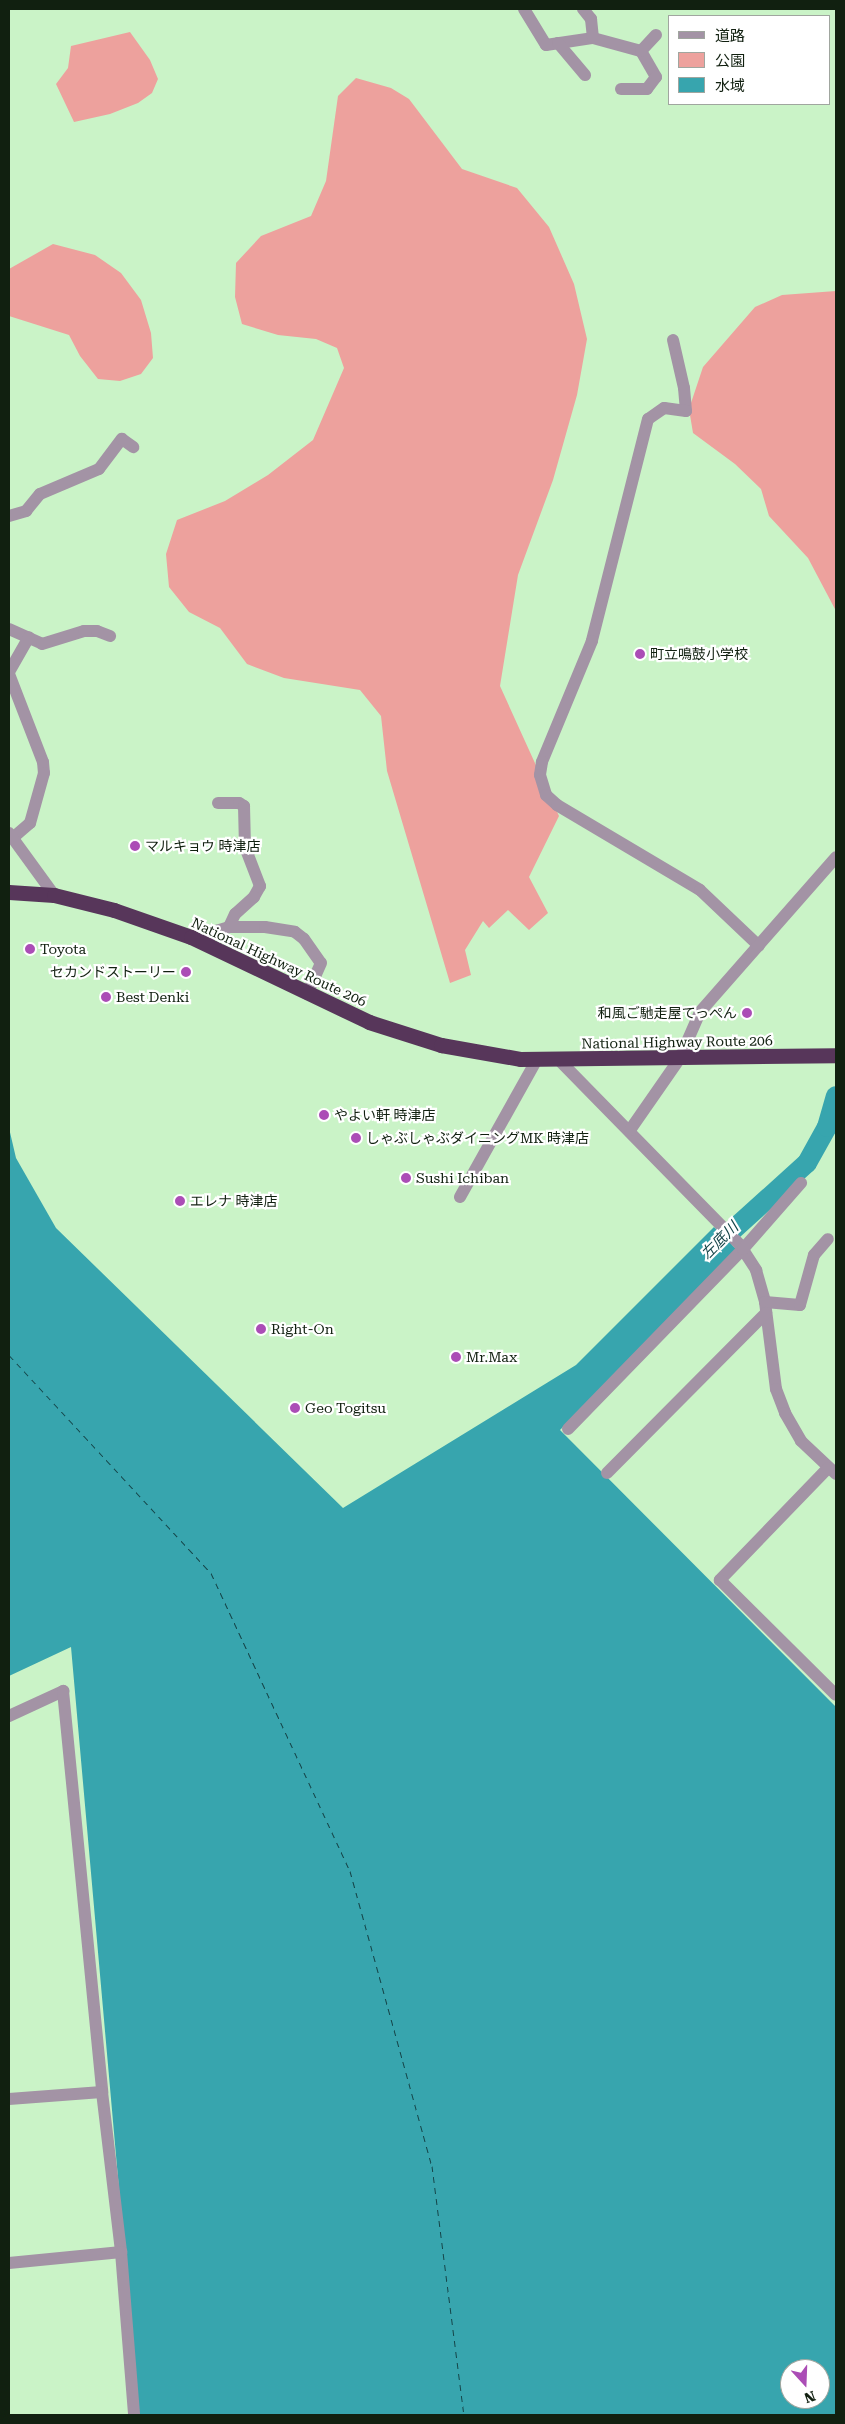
<!DOCTYPE html>
<html>
<head>
<meta charset="utf-8">
<style>
  body { margin:0 }
  #map { position:relative; width:845px; height:2424px; overflow:hidden; background:#caf3c7; font-family:"Roboto Serif","Noto Sans JP",serif }
  div>[style] { position:absolute }
  .green>* { inset:0; background:#eda19d }
  .water>* { inset:0; background:#37a5ae }
  .river>* { height:20px; margin:-10px; padding:0 10px; transform-origin:10px; border-radius:10px; background:#37a5ae }
  .ferry>* { height:1px; margin-top:-0.5px; transform-origin:0; background:repeating-linear-gradient(90deg,#144448 0 6px,transparent 0 11px) }
  .minor>* { height:12px; margin:-6px; padding:0 6px; transform-origin:6px; border-radius:6px; background:#a393a5 }
  .highway>* { height:15px; margin:-7.5px; padding:0 7.5px; transform-origin:7.5px; border-radius:7.5px; background:#57365a }
  .dots>* { width:14px; height:14px; translate:-50% -50%; box-sizing:border-box; border:2px solid #fff; border-radius:50% }
  span { translate:-50% -50%; white-space:nowrap; text-align:center; line-height:1.15; -webkit-text-stroke:4.5px #fff; paint-order:stroke }
  .poi-label { font-size:14px; color:#112010 }
  .left { translate:0 -50%; text-align:left }
  .right { translate:-100% -50%; text-align:right }
  .street-label { font-size:14px; color:#112010 }
  .water-label { font-size:15px; color:#144448; font-style:italic }
  .frame { position:absolute; inset:0; border:10px solid #112010; pointer-events:none }
  .legend { position:absolute; left:668px; top:15px; width:162px; height:90px; box-sizing:border-box; background:#fff; border:1px solid #a0a69f; margin:0; padding:6px 9px; list-style:none; font-size:15px; color:#112010 }
  .legend li { display:flex; align-items:center; gap:10px; height:25px }
  .legend b { width:25px; border:1px solid #a0a69f }
  .north { position:absolute; left:780px; top:2359px; width:50px; height:50px; box-sizing:border-box; background:#fff; border:1px solid #a0a69f; border-radius:50%; rotate:160deg; font-size:14px; font-weight:700; line-height:20px; text-align:center; color:#112010 }
  .north::after { content:''; display:block; margin:auto; width:18px; height:22px; background:#ab4db6; clip-path:polygon(50% 0,100% 100%,50% 72%,0 100%) }
</style>
</head>
<body>
<div id="map">
  <div class="green">
    <i style="clip-path:polygon(130px 32px,150px 60px,158px 79px,152px 93px,138px 103px,110px 114px,74px 122px,56px 84px,68px 68px,71px 46px)"></i>
    <i style="clip-path:polygon(356px 78px,391px 88px,409px 99px,462px 169px,517px 188px,549px 227px,574px 284px,587px 339px,577px 395px,553px 480px,518px 575px,500px 686px,559px 816px,529px 877px,548px 913px,529px 930px,508px 910px,489px 928px,483px 921px,465px 950px,471px 975px,450px 983px,387px 771px,381px 716px,360px 690px,284px 678px,247px 664px,220px 628px,189px 612px,169px 587px,166px 554px,177px 520px,225px 501px,268px 475px,313px 440px,344px 368px,337px 348px,316px 339px,278px 335px,242px 324px,235px 297px,236px 263px,261px 236px,311px 216px,326px 181px,338px 96px)"></i>
    <i style="clip-path:polygon(53px 244px,95px 255px,121px 273px,141px 300px,151px 333px,153px 358px,141px 374px,120px 381px,98px 379px,80px 356px,69px 335px,9px 316px,9px 269px)"></i>
    <i style="clip-path:polygon(836px 291px,836px 611px,808px 558px,769px 516px,761px 489px,735px 464px,693px 433px,689px 409px,703px 367px,755px 307px,782px 295px)"></i>
  </div>
  <div class="water">
    <i style="clip-path:polygon(evenodd,9px 1128px,16px 1158px,56px 1228px,343px 1508px,576px 1365px,714px 1227px,738px 1251px,560px 1430px,836px 1707px,836px 2415px,139px 2415px,71px 1647px,9px 1676px,9px 1128px,790px 2369px,820px 2369px,820px 2399px,790px 2399px,790px 2369px)"></i>
  </div>
  <div class="river">
    <i style="left:714px;top:1247px;width:125px;rotate:-42.1deg"></i>
    <i style="left:807px;top:1163px;width:41px;rotate:-60.9deg"></i>
    <i style="left:827px;top:1127px;width:32px;rotate:-74deg"></i>
  </div>
  <div class="ferry">
    <i style="left:9px;top:1355px;width:297px;rotate:47.2deg"></i>
    <i style="left:211px;top:1573px;width:329px;rotate:65deg"></i>
    <i style="left:350px;top:1871px;width:306px;rotate:74.5deg"></i>
    <i style="left:432px;top:2166px;width:251px;rotate:82.7deg"></i>
  </div>
  <div class="minor">
    <i style="left:524px;top:9px;width:42px;rotate:58.6deg"></i>
    <i style="left:546px;top:45px;width:48px;rotate:-8.5deg"></i>
    <i style="left:593px;top:38px;width:50px;rotate:15.2deg"></i>
    <i style="left:641px;top:51px;width:30px;rotate:60deg"></i>
    <i style="left:656px;top:77px;width:15px;rotate:127deg"></i>
    <i style="left:647px;top:89px;width:26px;rotate:180deg"></i>
    <i style="left:583px;top:9px;width:13px;rotate:51deg"></i>
    <i style="left:591px;top:19px;width:19px;rotate:84deg"></i>
    <i style="left:558px;top:43px;width:42px;rotate:49.8deg"></i>
    <i style="left:641px;top:51px;width:22px;rotate:-47deg"></i>
    <i style="left:673px;top:340px;width:49px;rotate:77.1deg"></i>
    <i style="left:684px;top:388px;width:23px;rotate:85deg"></i>
    <i style="left:686px;top:411px;width:22px;rotate:-172deg"></i>
    <i style="left:664px;top:408px;width:19px;rotate:145deg"></i>
    <i style="left:648px;top:419px;width:229px;rotate:104.2deg"></i>
    <i style="left:592px;top:641px;width:131px;rotate:112.5deg"></i>
    <i style="left:542px;top:762px;width:13px;rotate:99deg"></i>
    <i style="left:540px;top:775px;width:21px;rotate:73deg"></i>
    <i style="left:546px;top:795px;width:15px;rotate:42deg"></i>
    <i style="left:557px;top:805px;width:166px;rotate:30.7deg"></i>
    <i style="left:700px;top:890px;width:81px;rotate:43.5deg"></i>
    <i style="left:9px;top:516px;width:18px;rotate:-16deg"></i>
    <i style="left:26px;top:511px;width:22px;rotate:-51deg"></i>
    <i style="left:40px;top:494px;width:64px;rotate:-23deg"></i>
    <i style="left:99px;top:469px;width:38px;rotate:-53deg"></i>
    <i style="left:122px;top:439px;width:14px;rotate:36deg"></i>
    <i style="left:9px;top:629px;width:36px;rotate:24deg"></i>
    <i style="left:42px;top:644px;width:44px;rotate:-17.2deg"></i>
    <i style="left:84px;top:631px;width:13px"></i>
    <i style="left:97px;top:631px;width:14px;rotate:21deg"></i>
    <i style="left:9px;top:672px;width:40px;rotate:-60.3deg"></i>
    <i style="left:9px;top:674px;width:94px;rotate:68.9deg"></i>
    <i style="left:43px;top:762px;width:11px;rotate:85deg"></i>
    <i style="left:44px;top:773px;width:52px;rotate:105.6deg"></i>
    <i style="left:30px;top:823px;width:23px;rotate:139deg"></i>
    <i style="left:218px;top:803px;width:21px"></i>
    <i style="left:239px;top:803px;width:6px;rotate:31deg"></i>
    <i style="left:244px;top:806px;width:41px;rotate:88.6deg"></i>
    <i style="left:245px;top:847px;width:42px;rotate:69deg"></i>
    <i style="left:260px;top:886px;width:13px;rotate:119deg"></i>
    <i style="left:254px;top:897px;width:25px;rotate:138deg"></i>
    <i style="left:235px;top:914px;width:14px;rotate:115deg"></i>
    <i style="left:9px;top:833px;width:77px;rotate:54deg"></i>
    <i style="left:203px;top:943px;width:18px;rotate:-43deg"></i>
    <i style="left:216px;top:931px;width:14px;rotate:-17deg"></i>
    <i style="left:229px;top:927px;width:36px"></i>
    <i style="left:265px;top:927px;width:30px;rotate:9deg"></i>
    <i style="left:295px;top:932px;width:11px;rotate:38deg"></i>
    <i style="left:304px;top:939px;width:29px;rotate:55deg"></i>
    <i style="left:321px;top:963px;width:34px;rotate:114deg"></i>
    <i style="left:559px;top:1060px;width:259px;rotate:45.6deg"></i>
    <i style="left:740px;top:1245px;width:30px;rotate:57deg"></i>
    <i style="left:756px;top:1270px;width:33px;rotate:74deg"></i>
    <i style="left:765px;top:1302px;width:88px;rotate:82.8deg"></i>
    <i style="left:776px;top:1389px;width:26px;rotate:69deg"></i>
    <i style="left:785px;top:1413px;width:32px;rotate:60deg"></i>
    <i style="left:801px;top:1441px;width:48px;rotate:43.3deg"></i>
    <i style="left:630px;top:1130px;width:88px;rotate:-55.2deg"></i>
    <i style="left:680px;top:1058px;width:50px;rotate:-66.5deg"></i>
    <i style="left:700px;top:1012px;width:206px;rotate:-48.7deg"></i>
    <i style="left:460px;top:1197px;width:158px;rotate:-60.8deg"></i>
    <i style="left:765px;top:1302px;width:35px;rotate:5deg"></i>
    <i style="left:800px;top:1305px;width:52px;rotate:-74.4deg"></i>
    <i style="left:814px;top:1255px;width:21px;rotate:-49deg"></i>
    <i style="left:568px;top:1429px;width:251px;rotate:-45.8deg"></i>
    <i style="left:743px;top:1249px;width:88px;rotate:-48.7deg"></i>
    <i style="left:828px;top:1468px;width:156px;rotate:134deg"></i>
    <i style="left:720px;top:1580px;width:163px;rotate:44.8deg"></i>
    <i style="left:607px;top:1473px;width:226px;rotate:-45.2deg"></i>
    <i style="left:9px;top:1716px;width:60px;rotate:-24.8deg"></i>
    <i style="left:63px;top:1691px;width:403px;rotate:84.4deg"></i>
    <i style="left:102px;top:2092px;width:161px;rotate:83.2deg"></i>
    <i style="left:121px;top:2252px;width:164px;rotate:85.4deg"></i>
    <i style="left:9px;top:2099px;width:93px;rotate:-4.3deg"></i>
    <i style="left:9px;top:2263px;width:113px;rotate:-5.6deg"></i>
  </div>
  <div class="highway">
    <i style="left:9px;top:892px;width:45px;rotate:3.8deg"></i>
    <i style="left:54px;top:895px;width:62px;rotate:14deg"></i>
    <i style="left:114px;top:910px;width:82px;rotate:19.3deg"></i>
    <i style="left:191px;top:937px;width:197px;rotate:25.5deg"></i>
    <i style="left:369px;top:1022px;width:76px;rotate:17.7deg"></i>
    <i style="left:441px;top:1045px;width:80px;rotate:10deg"></i>
    <i style="left:520px;top:1059px;width:316px;rotate:-0.7deg"></i>
  </div>
  <div class="dots">
    <i style="left:640px;top:654px;background:#ab4db6"></i>
    <i style="left:135px;top:846px;background:#ab4db6"></i>
    <i style="left:30px;top:949px;background:#ab4db6"></i>
    <i style="left:186px;top:972px;background:#ab4db6"></i>
    <i style="left:106px;top:997px;background:#ab4db6"></i>
    <i style="left:747px;top:1013px;background:#ab4db6"></i>
    <i style="left:324px;top:1115px;background:#ab4db6"></i>
    <i style="left:356px;top:1138px;background:#ab4db6"></i>
    <i style="left:406px;top:1178px;background:#ab4db6"></i>
    <i style="left:180px;top:1201px;background:#ab4db6"></i>
    <i style="left:261px;top:1329px;background:#ab4db6"></i>
    <i style="left:456px;top:1357px;background:#ab4db6"></i>
    <i style="left:295px;top:1408px;background:#ab4db6"></i>
  </div>
  <div class="poi-label">
    <span class="left" style="left:650px;top:654px">町立鳴鼓小学校</span>
    <span class="left" style="left:145px;top:846px">マルキョウ 時津店</span>
    <span class="left" style="left:40px;top:949px">Toyota</span>
    <span class="right" style="left:176px;top:972px">セカンドストーリー</span>
    <span class="left" style="left:116px;top:997px">Best Denki</span>
    <span class="right" style="left:737px;top:1013px">和風ご馳走屋てっぺん</span>
    <span class="left" style="left:334px;top:1115px">やよい軒 時津店</span>
    <span class="left" style="left:366px;top:1138px">しゃぶしゃぶダイニングMK 時津店</span>
    <span class="left" style="left:416px;top:1178px">Sushi Ichiban</span>
    <span class="left" style="left:190px;top:1201px">エレナ 時津店</span>
    <span class="left" style="left:271px;top:1329px">Right-On</span>
    <span class="left" style="left:466px;top:1357px">Mr.Max</span>
    <span class="left" style="left:305px;top:1408px">Geo Togitsu</span>
  </div>
  <div class="street-label">
    <span style="left:279px;top:962px;rotate:25deg">National Highway Route 206</span>
    <span style="left:677px;top:1042px;rotate:-1deg">National Highway Route 206</span>
  </div>
  <div class="water-label">
    <span style="left:720px;top:1241px;rotate:-45deg">左底川</span>
  </div>
  <div class="frame"></div>
  <ul class="legend">
  <li><b style="height:6px;background:#a393a5"></b>道路</li>
  <li><b style="height:14px;background:#eda19d"></b>公園</li>
  <li><b style="height:14px;background:#37a5ae"></b>水域</li>
  </ul>
  <div class="north">N</div>
</div>
</body>
</html>
